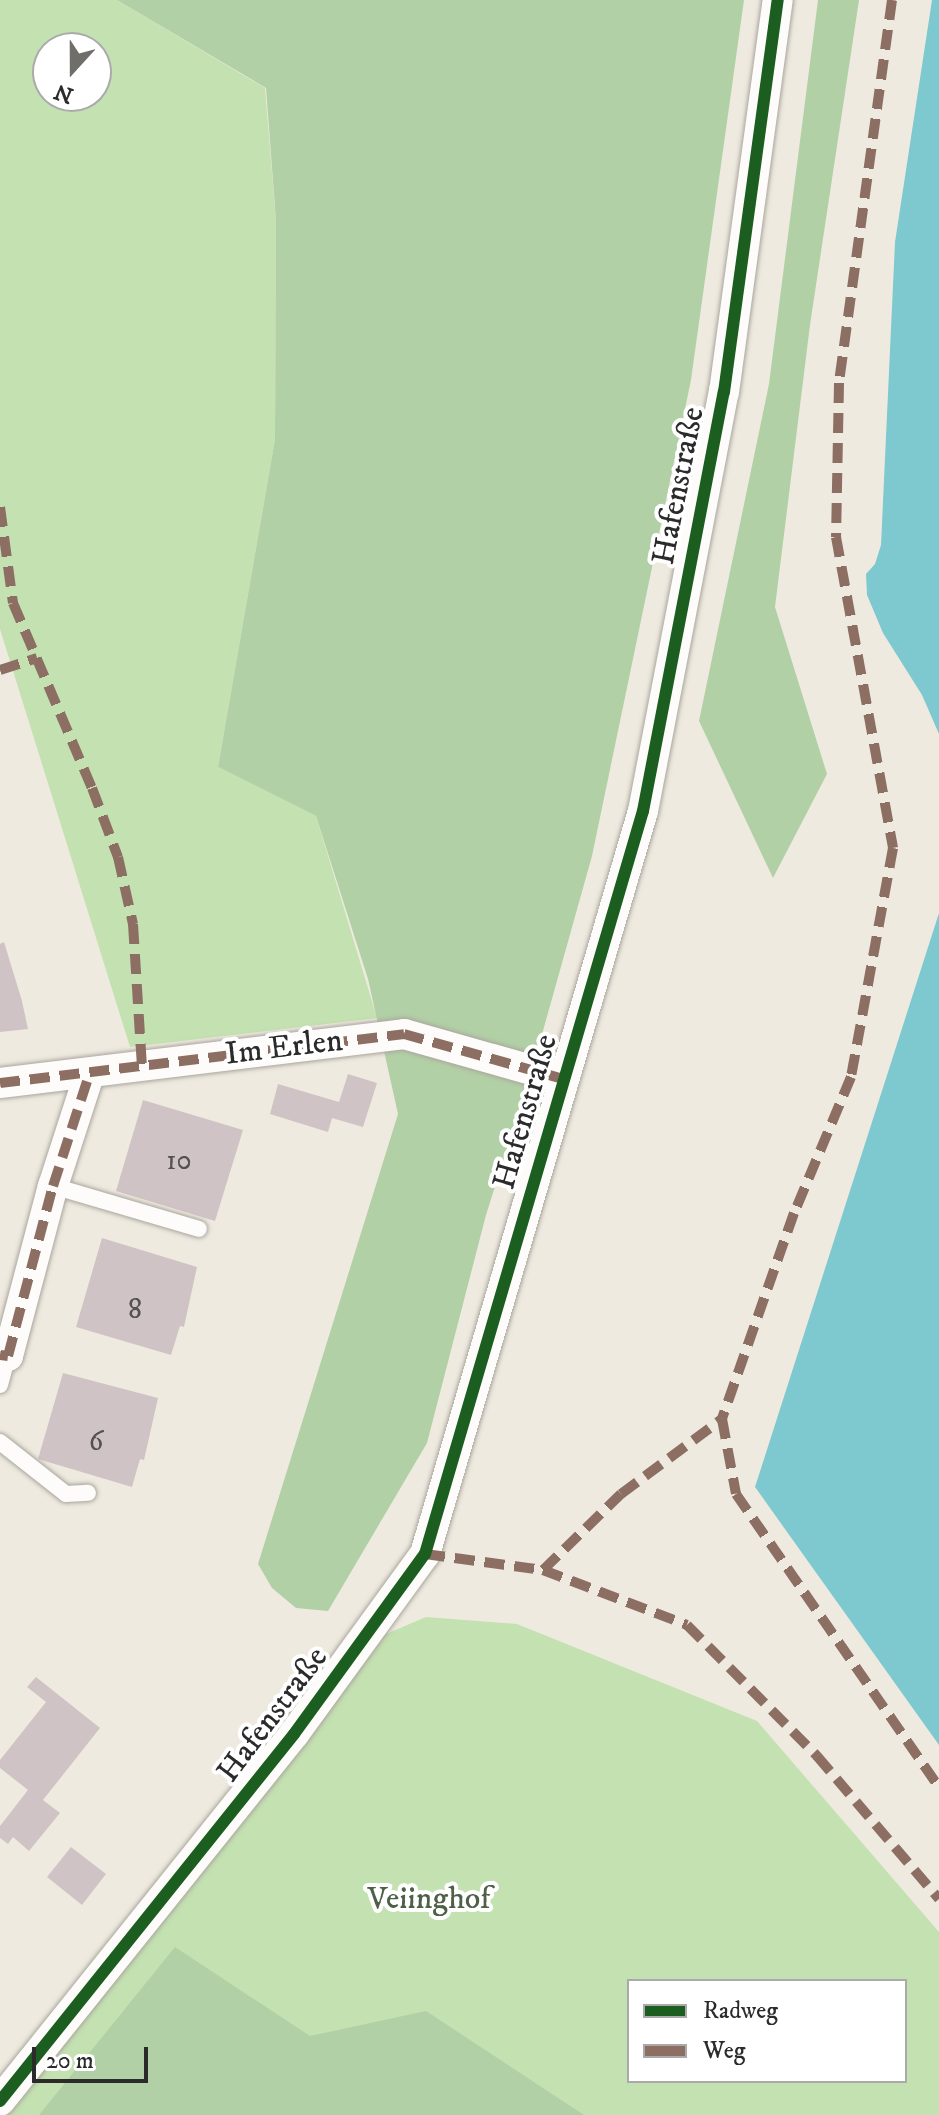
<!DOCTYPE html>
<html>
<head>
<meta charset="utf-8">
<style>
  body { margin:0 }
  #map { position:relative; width:939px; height:2115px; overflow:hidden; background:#efeadf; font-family:"IM FELL DW Pica",serif }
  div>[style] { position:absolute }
  .green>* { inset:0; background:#c4e1b1 }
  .forest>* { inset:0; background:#b2d0a6 }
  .water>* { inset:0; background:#7ec8d0 }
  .building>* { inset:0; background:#d0c3c5 }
  .roads { filter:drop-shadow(0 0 2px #a9a69f) drop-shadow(0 0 2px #a9a69f) }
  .service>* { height:16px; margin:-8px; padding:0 8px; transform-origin:8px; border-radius:8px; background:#fdfcfa }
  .minor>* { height:30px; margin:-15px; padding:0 15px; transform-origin:15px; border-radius:15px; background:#fdfcfa }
  .quiet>* { height:10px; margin-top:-5px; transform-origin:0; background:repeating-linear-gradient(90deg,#8d6e63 0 20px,transparent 0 30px) }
  .cycleway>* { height:12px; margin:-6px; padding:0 6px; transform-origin:6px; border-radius:6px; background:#1b5e20 }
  span { translate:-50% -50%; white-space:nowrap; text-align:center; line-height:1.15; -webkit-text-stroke:8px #fff; paint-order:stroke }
  .number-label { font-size:28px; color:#545152 }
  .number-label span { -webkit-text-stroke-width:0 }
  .street-label { font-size:32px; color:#2b2b2b }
  .park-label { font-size:32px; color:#4e6048 }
  .legend { position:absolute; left:627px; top:1979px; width:280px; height:104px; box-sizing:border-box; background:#fff; border:2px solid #aaa; margin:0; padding:10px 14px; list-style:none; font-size:24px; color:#2b2b2b }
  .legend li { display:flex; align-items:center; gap:16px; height:40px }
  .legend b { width:40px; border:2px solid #aaa }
  .north { position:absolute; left:32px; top:32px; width:80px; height:80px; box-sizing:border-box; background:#fff; border:2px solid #aaa; border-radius:50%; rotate:201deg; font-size:22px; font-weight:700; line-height:32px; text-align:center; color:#2b2b2b }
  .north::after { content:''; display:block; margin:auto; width:28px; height:36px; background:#706e6a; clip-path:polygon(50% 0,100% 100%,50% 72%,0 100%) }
  .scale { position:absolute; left:32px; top:2047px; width:116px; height:36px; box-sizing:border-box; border:4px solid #2b2b2b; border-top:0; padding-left:10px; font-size:24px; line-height:28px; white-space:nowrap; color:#2b2b2b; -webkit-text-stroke:6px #fff; paint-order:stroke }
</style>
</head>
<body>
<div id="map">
  <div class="green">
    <i style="clip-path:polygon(evenodd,0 0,117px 0,265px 88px,276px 221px,275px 439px,218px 767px,316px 816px,377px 1018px,130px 1047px,0 629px,0 0,48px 48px,96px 48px,96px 96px,48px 96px,48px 48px)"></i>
    <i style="clip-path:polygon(evenodd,426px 1617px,517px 1624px,757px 1721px,939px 1932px,939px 2115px,0 2115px,334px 1670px,386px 1634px,426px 1617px,629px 1981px,905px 1981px,905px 2081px,629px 2081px,629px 1981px)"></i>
  </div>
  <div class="forest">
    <i style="clip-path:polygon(117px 0,744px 0,691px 380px,592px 856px,534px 1063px,486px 1215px,427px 1443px,328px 1611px,296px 1608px,272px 1588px,258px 1564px,398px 1114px,368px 979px,316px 816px,218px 767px,275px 439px,276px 221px,266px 88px)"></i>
    <i style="clip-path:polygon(818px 0,859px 0,810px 325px,775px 607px,827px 774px,773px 878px,699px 721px,769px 384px)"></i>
    <i style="clip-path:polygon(175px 1947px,310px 2036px,426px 2011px,584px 2115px,39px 2115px)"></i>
  </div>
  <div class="water">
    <i style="clip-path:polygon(932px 0,939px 0,939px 734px,922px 695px,883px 633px,867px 595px,866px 574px,875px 564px,881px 545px,895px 242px)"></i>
    <i style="clip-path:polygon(939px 913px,939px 1745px,755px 1487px)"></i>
  </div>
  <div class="building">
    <i style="clip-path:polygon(4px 942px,22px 1001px,28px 1029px,0 1032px,0 944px)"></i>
    <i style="clip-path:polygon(348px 1074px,377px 1083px,363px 1127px,332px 1118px,328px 1132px,270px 1114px,278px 1084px,339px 1102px)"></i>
    <i style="clip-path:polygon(143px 1100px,243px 1130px,215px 1221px,116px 1191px)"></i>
    <i style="clip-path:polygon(102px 1238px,197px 1267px,184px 1327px,180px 1326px,171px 1355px,76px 1327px)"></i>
    <i style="clip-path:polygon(63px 1373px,158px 1398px,144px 1460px,140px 1459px,132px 1487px,38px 1459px)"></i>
    <i style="clip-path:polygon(36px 1677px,100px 1728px,43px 1800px,60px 1813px,29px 1851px,13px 1837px,8px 1844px,0 1838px,0 1826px,28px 1790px,0 1768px,0 1760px,46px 1702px,27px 1687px)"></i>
    <i style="clip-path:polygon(71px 1847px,106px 1874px,82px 1905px,47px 1877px)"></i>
  </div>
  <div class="roads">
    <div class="service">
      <i style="left:53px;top:1186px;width:152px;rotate:16.4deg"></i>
      <i style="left:0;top:1385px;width:30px;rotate:-75deg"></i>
      <i style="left:0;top:1442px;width:84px;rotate:38.2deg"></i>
      <i style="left:66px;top:1494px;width:22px;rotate:-3deg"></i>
    </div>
    <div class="minor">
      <i style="left:0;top:1083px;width:407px;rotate:-6.9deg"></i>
      <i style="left:404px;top:1034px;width:165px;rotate:15.8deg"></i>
      <i style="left:0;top:1355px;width:8px;rotate:7deg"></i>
      <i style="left:8px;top:1356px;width:176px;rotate:-75.2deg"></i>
      <i style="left:53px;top:1186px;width:117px;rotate:-72deg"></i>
      <i style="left:0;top:2101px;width:470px;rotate:-51.3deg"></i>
      <i style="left:294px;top:1734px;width:223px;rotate:-54deg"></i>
      <i style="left:425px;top:1554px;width:774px;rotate:-73.65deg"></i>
      <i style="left:643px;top:811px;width:427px;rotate:-79.1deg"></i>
      <i style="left:724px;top:392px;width:396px;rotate:-82.2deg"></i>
    </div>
  </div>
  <div class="quiet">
    <i style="left:892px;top:0;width:387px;rotate:97.9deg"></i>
    <i style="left:839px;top:383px;width:154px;rotate:91.1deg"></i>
    <i style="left:836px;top:537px;width:316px;rotate:79.6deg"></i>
    <i style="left:893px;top:848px;width:233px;rotate:100.4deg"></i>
    <i style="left:851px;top:1077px;width:147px;rotate:112.7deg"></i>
    <i style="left:794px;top:1213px;width:218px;rotate:109.3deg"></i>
    <i style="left:722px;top:1419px;width:76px;rotate:79.4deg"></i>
    <i style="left:736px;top:1494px;width:356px;rotate:55.3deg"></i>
    <i style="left:0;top:507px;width:97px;rotate:82.3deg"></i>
    <i style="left:13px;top:603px;width:201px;rotate:66.9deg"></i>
    <i style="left:92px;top:788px;width:74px;rotate:69.4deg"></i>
    <i style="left:118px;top:857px;width:69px;rotate:77.4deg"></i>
    <i style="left:133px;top:924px;width:143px;rotate:86.4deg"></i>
    <i style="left:0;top:670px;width:39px;rotate:-18deg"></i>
    <i style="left:0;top:1083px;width:407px;rotate:-6.9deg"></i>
    <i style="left:404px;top:1034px;width:165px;rotate:15.8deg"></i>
    <i style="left:0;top:1355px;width:8px;rotate:7deg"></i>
    <i style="left:8px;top:1356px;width:176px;rotate:-75.2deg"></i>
    <i style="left:53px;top:1186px;width:117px;rotate:-72deg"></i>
    <i style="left:422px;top:1558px;width:5px;rotate:-53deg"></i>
    <i style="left:425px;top:1554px;width:119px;rotate:7.7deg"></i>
    <i style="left:543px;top:1570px;width:154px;rotate:20.9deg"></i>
    <i style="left:687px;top:1625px;width:185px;rotate:45.2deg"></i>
    <i style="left:817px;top:1756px;width:188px;rotate:49.5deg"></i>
    <i style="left:543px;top:1570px;width:109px;rotate:-44.3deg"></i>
    <i style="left:621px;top:1494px;width:126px;rotate:-36.6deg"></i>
  </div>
  <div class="cycleway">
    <i style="left:0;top:2101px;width:470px;rotate:-51.3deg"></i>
    <i style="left:294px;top:1734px;width:223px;rotate:-54deg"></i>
    <i style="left:425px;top:1554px;width:774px;rotate:-73.65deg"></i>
    <i style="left:643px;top:811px;width:427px;rotate:-79.1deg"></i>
    <i style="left:724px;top:392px;width:396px;rotate:-82.2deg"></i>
  </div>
  <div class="number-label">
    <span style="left:179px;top:1161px">10</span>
    <span style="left:135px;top:1310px">8</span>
    <span style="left:96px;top:1442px">6</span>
  </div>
  <div class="street-label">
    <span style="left:679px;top:486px;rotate:-79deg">Hafenstraße</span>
    <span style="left:284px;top:1048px;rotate:-7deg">Im Erlen</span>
    <span style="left:526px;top:1112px;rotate:-74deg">Hafenstraße</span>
    <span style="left:273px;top:1715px;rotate:-53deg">Hafenstraße</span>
  </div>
  <div class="park-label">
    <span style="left:429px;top:1899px">Veiinghof</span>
  </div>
  <ul class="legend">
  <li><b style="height:10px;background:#1b5e20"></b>Radweg</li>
  <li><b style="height:10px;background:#8d6e63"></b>Weg</li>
  </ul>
  <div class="north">N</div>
  <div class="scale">20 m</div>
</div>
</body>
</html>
